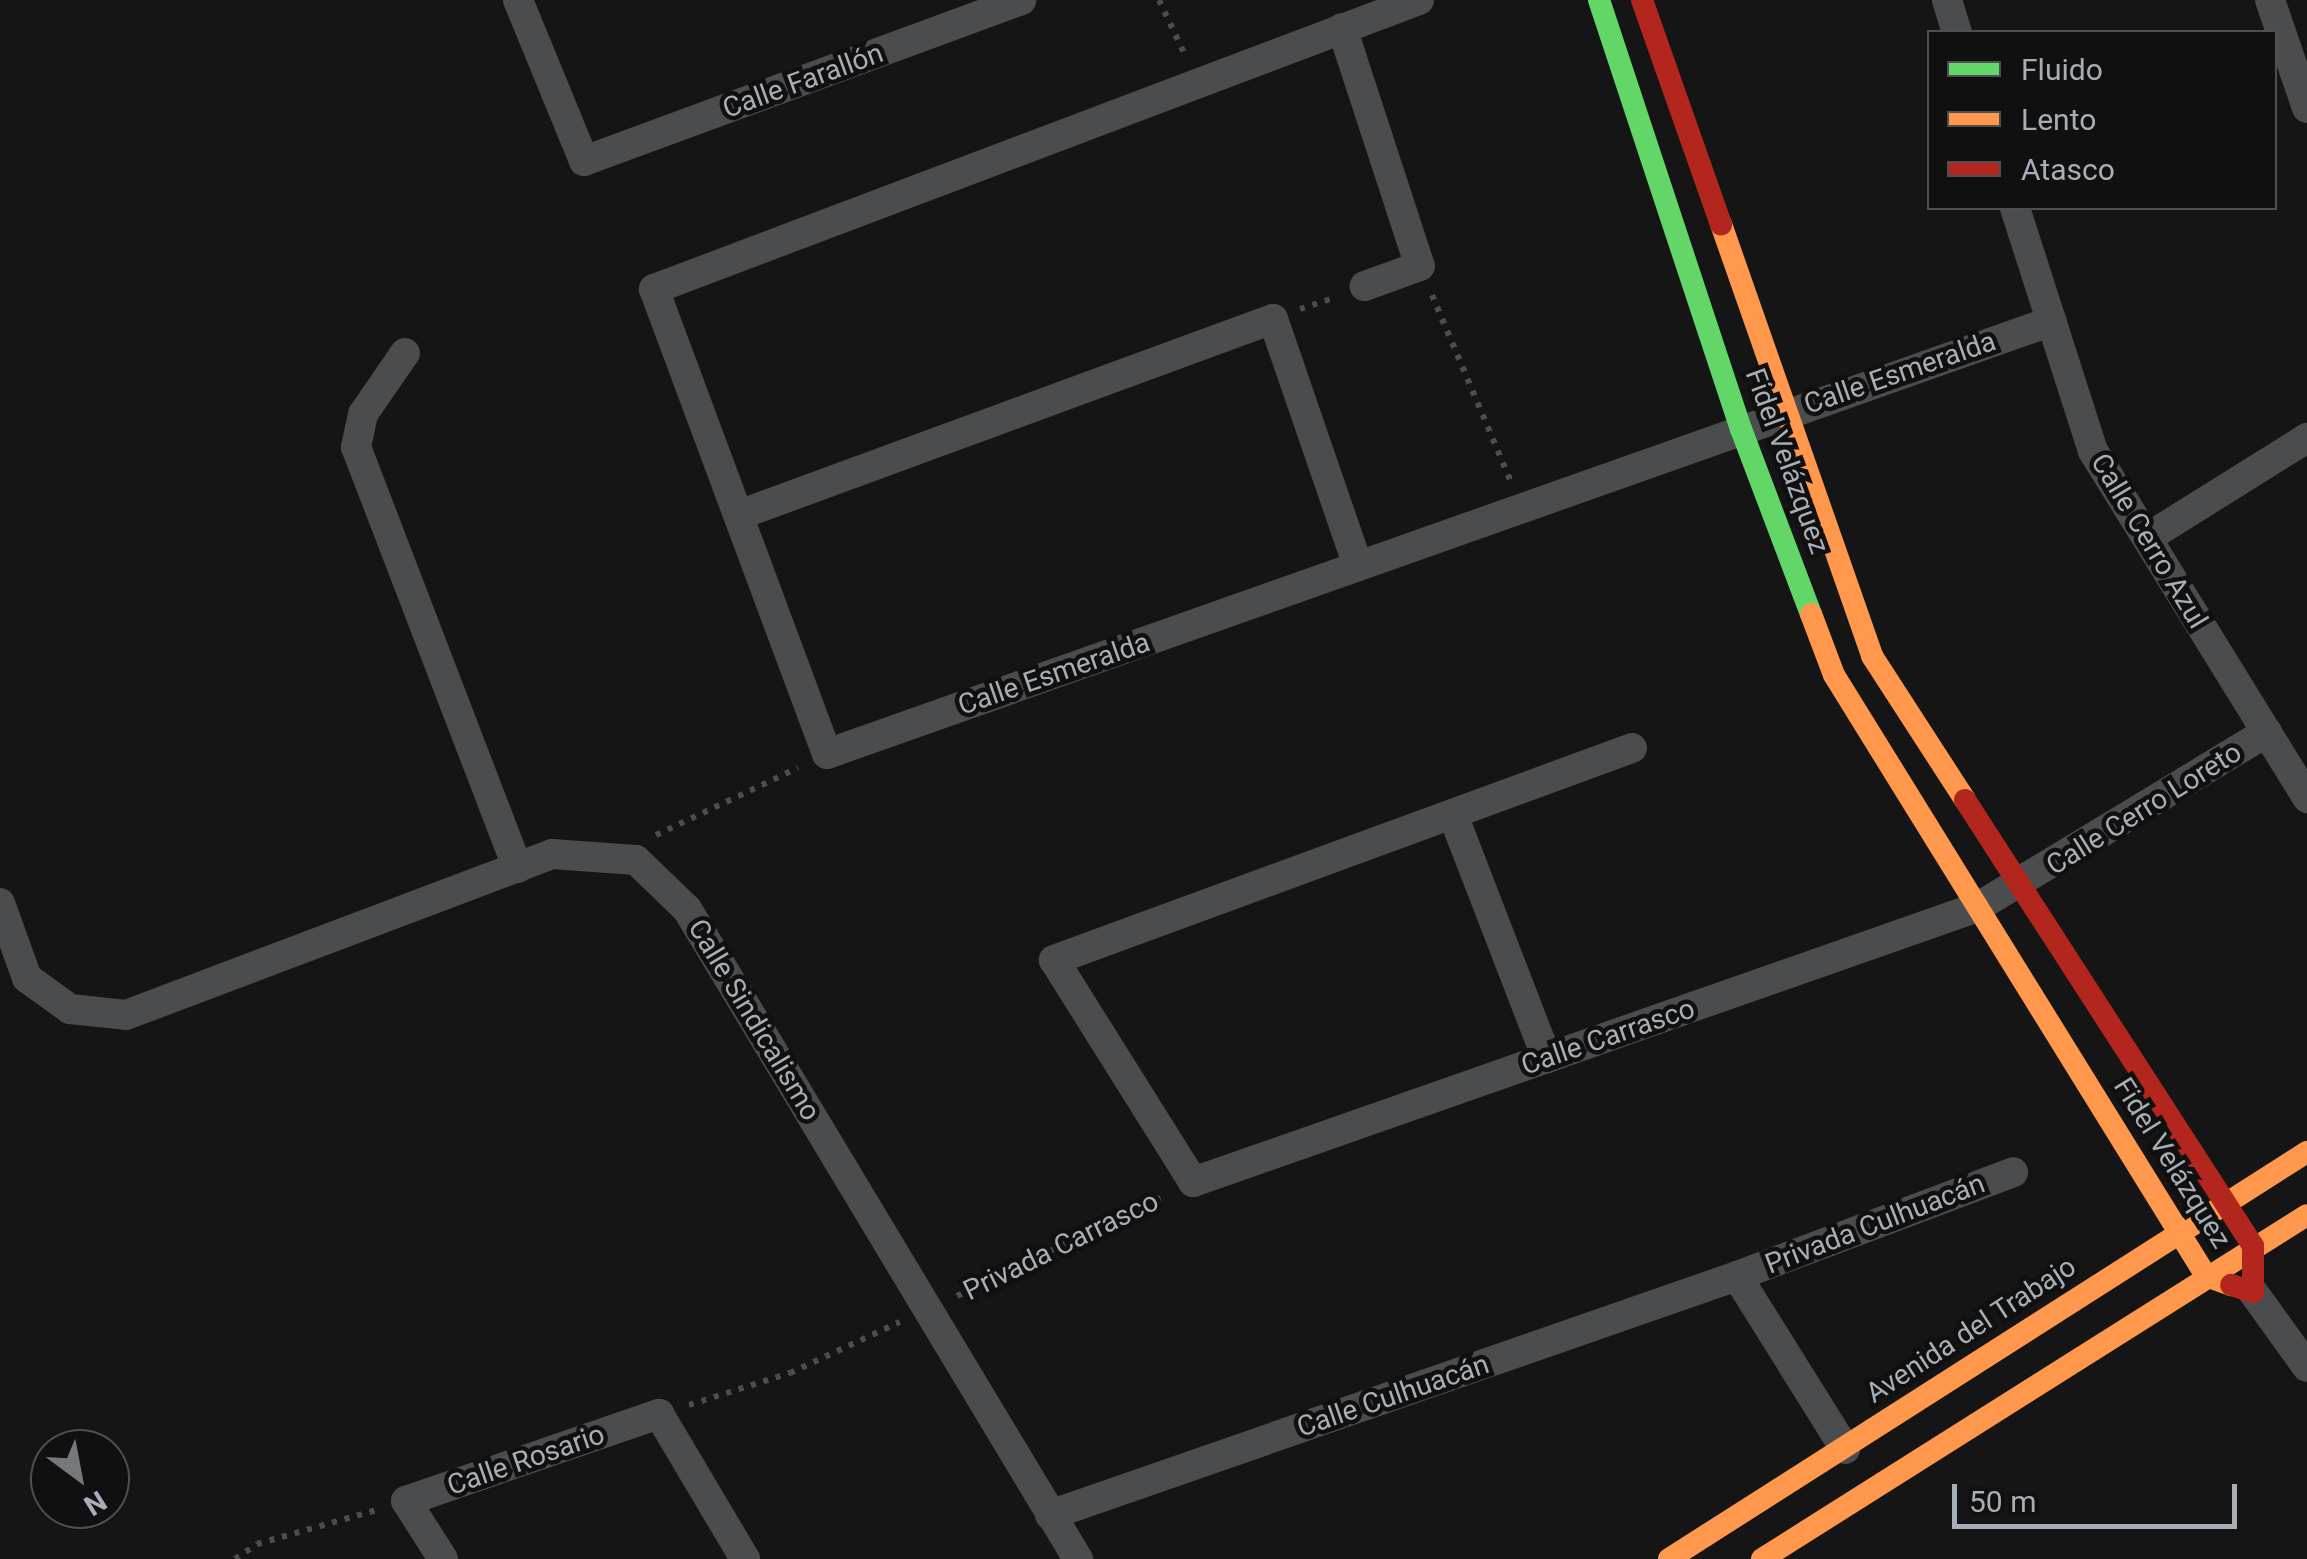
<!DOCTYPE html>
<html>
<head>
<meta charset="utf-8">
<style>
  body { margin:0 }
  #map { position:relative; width:2307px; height:1559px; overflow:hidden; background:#151516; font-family:Roboto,sans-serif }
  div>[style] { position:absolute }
  .path>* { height:6px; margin-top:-3px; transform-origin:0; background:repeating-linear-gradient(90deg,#4b4d4f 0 5px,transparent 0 13px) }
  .street>* { height:30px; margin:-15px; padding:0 15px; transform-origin:15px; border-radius:15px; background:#4a4c4e }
  .fast>* { height:22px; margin:-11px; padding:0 11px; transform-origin:11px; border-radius:11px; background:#63d668 }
  .slow>* { height:22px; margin:-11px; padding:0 11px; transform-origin:11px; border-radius:11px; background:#ff974d }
  .jam>* { height:22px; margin:-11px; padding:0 11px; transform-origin:11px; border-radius:11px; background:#b3261e }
  span { translate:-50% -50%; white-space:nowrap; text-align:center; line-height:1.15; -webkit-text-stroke:9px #101011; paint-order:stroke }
  .street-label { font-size:28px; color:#a8aeb5 }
  .legend { position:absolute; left:1927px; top:30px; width:350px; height:180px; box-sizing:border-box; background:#101011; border:2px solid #4d4f53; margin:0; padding:12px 18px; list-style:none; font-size:30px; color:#a8aeb5 }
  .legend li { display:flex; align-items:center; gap:20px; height:50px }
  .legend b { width:50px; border:2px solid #4d4f53 }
  .north { position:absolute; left:30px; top:1429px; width:100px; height:100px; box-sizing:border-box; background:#101011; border:2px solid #4d4f53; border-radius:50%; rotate:148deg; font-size:28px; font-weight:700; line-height:40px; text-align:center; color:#a8aeb5 }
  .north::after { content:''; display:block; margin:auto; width:35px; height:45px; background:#75787d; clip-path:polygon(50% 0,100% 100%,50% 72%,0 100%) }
  .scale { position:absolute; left:1952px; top:1484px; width:285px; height:45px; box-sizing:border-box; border:5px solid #a8aeb5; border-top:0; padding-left:12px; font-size:30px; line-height:35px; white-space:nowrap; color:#a8aeb5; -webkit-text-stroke:8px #101011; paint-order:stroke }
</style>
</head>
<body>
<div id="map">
  <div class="path">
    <i style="left:1159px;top:0;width:63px;rotate:64.7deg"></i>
    <i style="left:1432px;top:295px;width:203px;rotate:67.1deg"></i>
    <i style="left:1300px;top:309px;width:38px;rotate:-18deg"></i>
    <i style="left:656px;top:835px;width:157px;rotate:-25.3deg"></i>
    <i style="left:957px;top:1296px;width:232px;rotate:-25.8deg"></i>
    <i style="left:689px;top:1405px;width:106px;rotate:-17.6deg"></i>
    <i style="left:790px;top:1373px;width:121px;rotate:-24.9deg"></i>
    <i style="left:235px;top:1559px;width:27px;rotate:-34deg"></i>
    <i style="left:257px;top:1544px;width:124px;rotate:-15.9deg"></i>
  </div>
  <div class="street">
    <i style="left:518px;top:0;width:174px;rotate:67.7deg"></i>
    <i style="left:584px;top:161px;width:466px;rotate:-20.2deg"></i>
    <i style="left:1419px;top:0;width:818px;rotate:159.3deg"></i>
    <i style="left:654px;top:289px;width:496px;rotate:69.6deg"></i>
    <i style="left:827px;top:754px;width:1299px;rotate:-19.47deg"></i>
    <i style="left:1947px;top:0;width:34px;rotate:73deg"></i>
    <i style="left:2270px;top:0;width:114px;rotate:71.1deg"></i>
    <i style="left:1342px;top:28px;width:250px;rotate:71.9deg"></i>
    <i style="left:1420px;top:266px;width:59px;rotate:160deg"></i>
    <i style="left:2015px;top:208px;width:255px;rotate:72.2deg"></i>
    <i style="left:2093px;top:451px;width:408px;rotate:58.3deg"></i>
    <i style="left:405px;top:353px;width:74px;rotate:124.5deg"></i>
    <i style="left:363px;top:414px;width:34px;rotate:102deg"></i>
    <i style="left:356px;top:447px;width:451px;rotate:69deg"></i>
    <i style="left:739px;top:515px;width:569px;rotate:-20.16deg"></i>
    <i style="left:1273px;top:319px;width:261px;rotate:71deg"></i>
    <i style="left:2147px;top:538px;width:189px;rotate:-32deg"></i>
    <i style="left:1632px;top:748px;width:616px;rotate:159.86deg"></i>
    <i style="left:1054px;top:960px;width:262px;rotate:57.9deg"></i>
    <i style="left:1193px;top:1182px;width:832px;rotate:-19.31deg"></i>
    <i style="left:1978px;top:907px;width:338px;rotate:-31.2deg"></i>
    <i style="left:1453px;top:815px;width:261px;rotate:68.9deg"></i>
    <i style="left:0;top:903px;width:80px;rotate:70.2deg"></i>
    <i style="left:27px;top:978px;width:53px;rotate:35.8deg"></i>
    <i style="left:70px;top:1009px;width:56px;rotate:6.1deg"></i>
    <i style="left:126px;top:1015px;width:455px;rotate:-20.7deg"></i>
    <i style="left:552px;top:854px;width:84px;rotate:4.1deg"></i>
    <i style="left:636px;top:860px;width:71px;rotate:43.9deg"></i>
    <i style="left:687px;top:909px;width:759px;rotate:58.97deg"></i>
    <i style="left:1737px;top:1276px;width:204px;rotate:58deg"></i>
    <i style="left:2253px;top:1292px;width:92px;rotate:54.2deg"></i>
    <i style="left:1050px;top:1515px;width:727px;rotate:-19.18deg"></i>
    <i style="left:1737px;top:1276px;width:295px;rotate:-20.6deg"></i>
    <i style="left:443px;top:1559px;width:69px;rotate:-122.5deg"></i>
    <i style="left:406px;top:1501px;width:268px;rotate:-19deg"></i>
    <i style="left:659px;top:1414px;width:169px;rotate:59.3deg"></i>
  </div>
  <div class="fast">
    <i style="left:1599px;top:0;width:452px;rotate:71.7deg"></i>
    <i style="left:1741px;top:429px;width:198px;rotate:69.3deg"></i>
  </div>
  <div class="slow">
    <i style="left:1721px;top:224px;width:458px;rotate:70.7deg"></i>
    <i style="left:1872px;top:656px;width:171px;rotate:57.1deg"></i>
    <i style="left:1811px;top:614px;width:65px;rotate:69.3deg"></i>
    <i style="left:1834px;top:675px;width:707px;rotate:58.24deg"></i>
    <i style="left:2206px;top:1276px;width:27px;rotate:20deg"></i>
    <i style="left:1669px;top:1559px;width:757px;rotate:-32.54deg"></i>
    <i style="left:1762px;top:1559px;width:644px;rotate:-32.26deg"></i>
  </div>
  <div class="jam">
    <i style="left:1642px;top:0;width:238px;rotate:70.6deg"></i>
    <i style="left:1965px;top:800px;width:531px;rotate:57.15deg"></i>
    <i style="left:2253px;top:1246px;width:46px;rotate:90deg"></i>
    <i style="left:2253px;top:1292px;width:23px;rotate:-162deg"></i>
  </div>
  <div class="street-label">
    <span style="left:803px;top:81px;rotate:-20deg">Calle Farallón</span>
    <span style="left:1900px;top:373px;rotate:-19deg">Calle Esmeralda</span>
    <span style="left:1787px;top:461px;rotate:70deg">Fidel Velázquez</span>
    <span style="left:2149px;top:541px;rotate:59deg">Calle Cerro Azul</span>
    <span style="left:1054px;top:674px;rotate:-19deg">Calle Esmeralda</span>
    <span style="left:2144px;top:809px;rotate:-32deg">Calle Cerro Loreto</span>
    <span style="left:754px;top:1020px;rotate:59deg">Calle Sindicalismo</span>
    <span style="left:1608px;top:1037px;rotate:-19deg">Calle Carrasco</span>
    <span style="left:2172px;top:1163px;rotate:58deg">Fidel Velázquez</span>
    <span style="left:1875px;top:1224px;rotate:-21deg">Privada Culhuacán</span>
    <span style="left:1061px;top:1246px;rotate:-26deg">Privada Carrasco</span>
    <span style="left:1971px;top:1330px;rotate:-33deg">Avenida del Trabajo</span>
    <span style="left:1393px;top:1396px;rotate:-19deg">Calle Culhuacán</span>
    <span style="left:526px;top:1460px;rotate:-19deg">Calle Rosario</span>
  </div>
  <ul class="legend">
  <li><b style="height:12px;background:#63d668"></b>Fluido</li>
  <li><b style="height:12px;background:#ff974d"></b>Lento</li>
  <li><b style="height:12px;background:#b3261e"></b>Atasco</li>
  </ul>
  <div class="north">N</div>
  <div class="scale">50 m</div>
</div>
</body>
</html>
